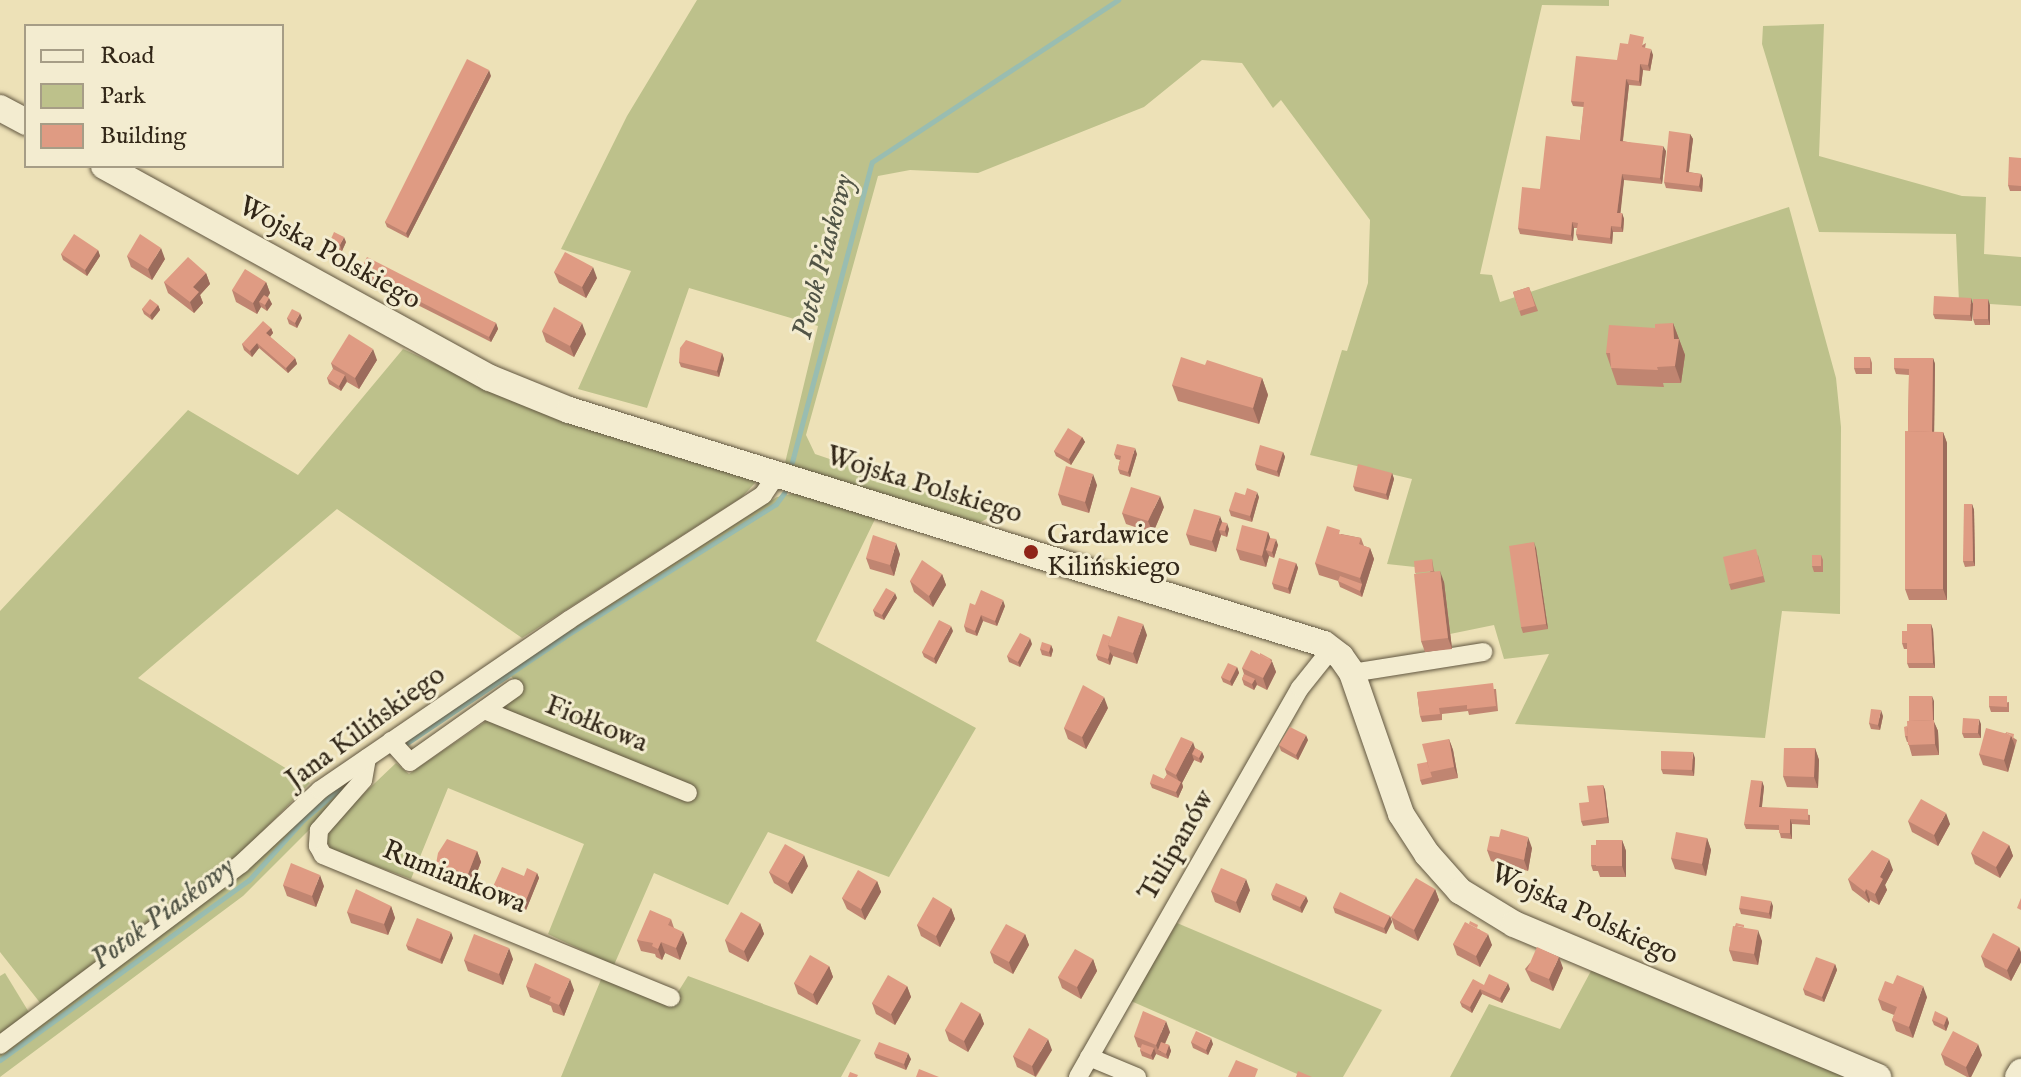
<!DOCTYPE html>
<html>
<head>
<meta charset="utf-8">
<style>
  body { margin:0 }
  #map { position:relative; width:2021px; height:1077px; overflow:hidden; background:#ede1b7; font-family:"IM FELL English",serif }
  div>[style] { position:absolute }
  .green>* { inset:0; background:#bdc18b }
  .stream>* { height:5px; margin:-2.5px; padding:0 2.5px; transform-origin:2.5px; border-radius:2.5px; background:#99bdb1 }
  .roads { filter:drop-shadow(0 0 2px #615640) drop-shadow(0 0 2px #615640) }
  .street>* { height:18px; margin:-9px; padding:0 9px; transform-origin:9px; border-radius:9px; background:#f3ecd0 }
  .secondary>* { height:26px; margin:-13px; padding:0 13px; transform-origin:13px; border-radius:13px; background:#f3ecd0 }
  .wall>* { inset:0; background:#c08571 }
  .shaded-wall>* { inset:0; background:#9c6c5c }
  .building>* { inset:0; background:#df9b83 }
  .dots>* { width:22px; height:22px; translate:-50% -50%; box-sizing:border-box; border:4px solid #f3ecd0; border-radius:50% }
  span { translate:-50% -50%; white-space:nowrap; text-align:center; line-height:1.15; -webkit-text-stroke:6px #f3ecd0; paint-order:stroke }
  .street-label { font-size:28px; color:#322718 }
  .poi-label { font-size:28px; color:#322718 }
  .left { translate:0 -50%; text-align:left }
  .water-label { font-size:30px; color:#515446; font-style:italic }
  .legend { position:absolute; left:24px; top:24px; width:260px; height:144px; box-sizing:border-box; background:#f3ecd0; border:2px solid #a69d86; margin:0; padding:10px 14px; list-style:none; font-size:24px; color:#322718 }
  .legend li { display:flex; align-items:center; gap:16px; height:40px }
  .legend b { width:40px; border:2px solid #a69d86 }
</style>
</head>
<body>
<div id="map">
  <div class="green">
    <i style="clip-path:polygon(697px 0,1609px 0,1609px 6px,1542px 5px,1480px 274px,1492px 275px,1500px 302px,1789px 207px,1836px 378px,1841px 427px,1840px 614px,1782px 611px,1765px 738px,1515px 724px,1549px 654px,1504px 659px,1494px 625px,1450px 634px,1452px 649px,1425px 652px,1415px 567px,1387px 564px,1412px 479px,1310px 455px,1342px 350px,1347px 351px,1368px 283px,1370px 220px,1281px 100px,1273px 108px,1242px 63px,1202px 60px,1144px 107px,978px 173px,910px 170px,878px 176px,806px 435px,815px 454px,994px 515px,979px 523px,784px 467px,818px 326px,689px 288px,647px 408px,578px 389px,631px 271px,561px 249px,627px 116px)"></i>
    <i style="clip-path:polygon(1824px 24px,1819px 156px,1962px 196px,1986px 197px,1984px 254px,2021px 257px,2021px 306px,1959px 302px,1956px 234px,1819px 232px,1762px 44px,1763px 26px)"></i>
    <i style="clip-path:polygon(403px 349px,538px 411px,751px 477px,755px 483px,742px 497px,522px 638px,337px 509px,138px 678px,310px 783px,233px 861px,41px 1004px,0 952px,0 611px,188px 410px,298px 475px)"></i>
    <i style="clip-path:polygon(801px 492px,877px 515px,816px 641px,976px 728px,889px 877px,768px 832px,728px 905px,654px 873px,614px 965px,678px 992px,688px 976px,861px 1040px,841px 1077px,561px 1077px,602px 977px,613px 965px,548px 934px,584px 844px,448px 788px,411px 879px,332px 850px,326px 840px,335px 821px,396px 763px,409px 774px,504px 709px,505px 702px,522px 690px,507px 671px,777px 497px)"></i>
    <i style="clip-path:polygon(342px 782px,349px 790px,243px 896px,0 1077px,0 1047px,228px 885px)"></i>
    <i style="clip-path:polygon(1177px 923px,1382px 1010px,1343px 1077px,1304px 1077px,1131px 1001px)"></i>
    <i style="clip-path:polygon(1592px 969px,1855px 1077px,1450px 1077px,1489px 1004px,1560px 1029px)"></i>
    <i style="clip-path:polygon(5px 973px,30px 1014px,0 1035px,0 976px)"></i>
  </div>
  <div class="stream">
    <i style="left:792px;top:462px;width:310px;rotate:-75.1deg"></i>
    <i style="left:872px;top:162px;width:295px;rotate:-33.4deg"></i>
    <i style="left:407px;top:743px;width:189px;rotate:-34deg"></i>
    <i style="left:564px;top:637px;width:250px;rotate:-32.1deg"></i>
    <i style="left:776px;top:504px;width:14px;rotate:-54deg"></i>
    <i style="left:0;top:1060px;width:307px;rotate:-35.9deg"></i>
    <i style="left:249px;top:880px;width:81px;rotate:-48deg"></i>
    <i style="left:303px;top:820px;width:48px;rotate:-40.7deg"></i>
  </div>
  <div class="roads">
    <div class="street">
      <i style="left:1352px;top:673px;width:133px;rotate:-9.1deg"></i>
      <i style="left:484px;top:710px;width:220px;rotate:22.1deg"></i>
      <i style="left:391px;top:741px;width:28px;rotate:48deg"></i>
      <i style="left:410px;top:762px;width:128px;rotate:-35.2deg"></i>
      <i style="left:367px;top:758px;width:22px;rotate:100deg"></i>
      <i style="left:363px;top:780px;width:67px;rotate:131.3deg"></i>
      <i style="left:319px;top:830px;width:16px;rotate:94deg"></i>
      <i style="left:318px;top:846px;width:10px;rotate:61deg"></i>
      <i style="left:323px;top:855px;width:376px;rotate:22.3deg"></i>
      <i style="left:0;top:1045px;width:301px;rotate:-36.9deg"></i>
      <i style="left:241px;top:864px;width:108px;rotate:-43.1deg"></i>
      <i style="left:320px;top:790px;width:301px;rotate:-34.3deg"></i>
      <i style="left:569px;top:620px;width:231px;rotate:-32.8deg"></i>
      <i style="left:763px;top:495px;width:25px;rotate:-56deg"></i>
      <i style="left:1089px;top:1057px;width:52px;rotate:22.6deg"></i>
      <i style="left:1078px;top:1077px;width:448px;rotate:-60.3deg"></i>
      <i style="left:1300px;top:688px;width:51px;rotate:-51.3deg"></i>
    </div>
    <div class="secondary">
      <i style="left:0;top:108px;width:30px;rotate:28deg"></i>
      <i style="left:104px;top:166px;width:440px;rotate:28.8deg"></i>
      <i style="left:490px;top:378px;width:85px;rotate:22.1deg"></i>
      <i style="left:569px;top:410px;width:790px;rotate:17.22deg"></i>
      <i style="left:1324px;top:644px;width:21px;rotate:37deg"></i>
      <i style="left:1341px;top:657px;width:19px;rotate:55deg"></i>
      <i style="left:1352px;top:673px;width:149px;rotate:70.8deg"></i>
      <i style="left:1401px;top:814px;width:48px;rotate:57deg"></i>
      <i style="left:1427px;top:854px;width:50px;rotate:48.3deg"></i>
      <i style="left:1460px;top:891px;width:63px;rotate:31.4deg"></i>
      <i style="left:1514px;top:924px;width:395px;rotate:22.8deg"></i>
      <i style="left:2018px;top:1077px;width:6px;rotate:-59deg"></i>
    </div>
  </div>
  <div class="wall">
    <i style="clip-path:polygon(1646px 43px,1645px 48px,1653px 55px,1650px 71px,1643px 70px,1641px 86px,1629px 85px,1623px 141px,1666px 151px,1662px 184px,1624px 180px,1620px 213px,1622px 213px,1624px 219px,1623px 232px,1613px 232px,1612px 244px,1578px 240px,1576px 234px,1577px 228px,1574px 228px,1573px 241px,1520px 234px,1518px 228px,1540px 189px,1580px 140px,1584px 107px,1573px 106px,1571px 101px,1617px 60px)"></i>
    <i style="clip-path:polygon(491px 76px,408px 238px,387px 227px,385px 222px)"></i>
    <i style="clip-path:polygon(1690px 134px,1693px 139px,1689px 172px,1701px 174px,1703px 179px,1702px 192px,1666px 188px,1664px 182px)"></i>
    <i style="clip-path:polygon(2021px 158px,2021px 191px,2010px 191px,2008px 185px)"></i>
    <i style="clip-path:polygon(330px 241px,346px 242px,342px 251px,332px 246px)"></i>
    <i style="clip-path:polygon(98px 250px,100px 256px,87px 276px,63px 260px,61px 254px)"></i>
    <i style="clip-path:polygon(127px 256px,165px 259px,152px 280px,131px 267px)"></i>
    <i style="clip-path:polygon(360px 271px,496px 323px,498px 329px,491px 342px,362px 277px)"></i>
    <i style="clip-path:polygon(554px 272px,597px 278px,586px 298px,559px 283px)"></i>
    <i style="clip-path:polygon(206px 273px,210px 284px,200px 295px,203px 303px,194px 313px,168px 293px,164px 282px)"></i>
    <i style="clip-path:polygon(266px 282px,270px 293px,268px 297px,272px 304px,267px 311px,261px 307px,257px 314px,236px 302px,232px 290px)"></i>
    <i style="clip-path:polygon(1529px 287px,1538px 311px,1521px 316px,1513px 292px)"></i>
    <i style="clip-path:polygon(1973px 303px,1990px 305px,1990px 325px,1975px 325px,1973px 319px,1973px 309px,1972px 321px,1935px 319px,1933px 314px)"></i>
    <i style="clip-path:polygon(158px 305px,160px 310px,152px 320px,144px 314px,142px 309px)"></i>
    <i style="clip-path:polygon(287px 318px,302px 318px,297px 328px,289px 324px)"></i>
    <i style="clip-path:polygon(1673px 323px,1685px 355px,1681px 383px,1663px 383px,1664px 387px,1617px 385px,1606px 353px,1655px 328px)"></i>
    <i style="clip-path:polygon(271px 328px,273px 333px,270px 337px,295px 358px,297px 364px,288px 373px,259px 348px,252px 357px,244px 350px,242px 344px)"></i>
    <i style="clip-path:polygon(542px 331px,586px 334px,574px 357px,546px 342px)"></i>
    <i style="clip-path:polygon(722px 353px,724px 359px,719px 377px,681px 367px,679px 362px)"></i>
    <i style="clip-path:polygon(1870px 357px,1872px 363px,1872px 374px,1856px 374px,1854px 368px)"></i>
    <i style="clip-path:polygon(1933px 358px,1935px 364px,1934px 432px,1943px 432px,1947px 443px,1947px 600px,1909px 600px,1905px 589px,1909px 375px,1896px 374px,1894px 368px)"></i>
    <i style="clip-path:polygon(377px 360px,359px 389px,347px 382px,341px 391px,329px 384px,327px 378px,333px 369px,331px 363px)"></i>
    <i style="clip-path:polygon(1205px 365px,1262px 378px,1268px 395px,1259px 424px,1178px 401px,1172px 385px)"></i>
    <i style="clip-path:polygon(1082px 437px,1085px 442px,1071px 465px,1056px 456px,1054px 451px)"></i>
    <i style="clip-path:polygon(1283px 452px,1285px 457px,1279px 477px,1257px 470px,1255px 464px)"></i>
    <i style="clip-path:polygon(1114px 454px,1137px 454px,1130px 477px,1120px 474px,1118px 469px,1120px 460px,1116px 459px)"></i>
    <i style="clip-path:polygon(1392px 473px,1394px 479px,1388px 500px,1355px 491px,1353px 486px)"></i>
    <i style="clip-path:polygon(1097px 485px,1089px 513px,1062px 505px,1058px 494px)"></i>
    <i style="clip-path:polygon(1259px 497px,1252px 522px,1231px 516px,1229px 510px)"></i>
    <i style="clip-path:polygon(1972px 504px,1974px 510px,1975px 566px,1965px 567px,1963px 561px)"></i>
    <i style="clip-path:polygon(1164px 507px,1153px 533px,1126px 524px,1122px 513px)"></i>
    <i style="clip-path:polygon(1222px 522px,1229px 529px,1227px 537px,1221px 535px,1216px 552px,1190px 545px,1186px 534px)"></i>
    <i style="clip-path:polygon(1268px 532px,1270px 538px,1278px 545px,1274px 558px,1269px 556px,1266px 567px,1240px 560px,1236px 549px)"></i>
    <i style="clip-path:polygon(1341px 534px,1361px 538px,1364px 546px,1370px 548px,1374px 559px,1362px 597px,1340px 587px,1338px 581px,1319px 575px,1315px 563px)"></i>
    <i style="clip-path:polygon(1536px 548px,1548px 629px,1523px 633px,1521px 627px)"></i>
    <i style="clip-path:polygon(900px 554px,894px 576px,870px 569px,866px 558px)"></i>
    <i style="clip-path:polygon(1758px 555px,1765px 582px,1731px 590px,1729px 584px)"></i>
    <i style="clip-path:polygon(1821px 555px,1823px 560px,1823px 572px,1814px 572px,1812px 566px)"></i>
    <i style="clip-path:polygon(1432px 559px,1434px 571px,1444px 582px,1452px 649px,1425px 652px,1421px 641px)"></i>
    <i style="clip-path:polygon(1296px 563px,1298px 568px,1290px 594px,1274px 589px,1272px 583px)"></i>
    <i style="clip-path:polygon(942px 574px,946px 585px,933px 607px,914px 592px,910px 581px)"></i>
    <i style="clip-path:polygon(897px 598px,884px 620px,875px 616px,873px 610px)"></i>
    <i style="clip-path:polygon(975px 605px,1005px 606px,997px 626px,983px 621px,977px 636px,966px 632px,964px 626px)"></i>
    <i style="clip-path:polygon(1931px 624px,1933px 630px,1935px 668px,1909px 668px,1907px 663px,1907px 649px,1904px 649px,1902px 643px,1907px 631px)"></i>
    <i style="clip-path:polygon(953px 631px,936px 664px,924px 657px,922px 652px)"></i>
    <i style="clip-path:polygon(1147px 635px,1137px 664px,1113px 656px,1110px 665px,1098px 660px,1096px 655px,1111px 637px)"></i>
    <i style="clip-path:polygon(1032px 644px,1020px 667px,1009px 662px,1007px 656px)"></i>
    <i style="clip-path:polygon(1051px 645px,1053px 650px,1051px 657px,1042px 655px,1040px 649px)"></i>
    <i style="clip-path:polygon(1271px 659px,1276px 672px,1267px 690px,1257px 685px,1254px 690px,1244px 685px,1242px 679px,1244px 674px,1242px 668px)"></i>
    <i style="clip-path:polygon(1237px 667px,1239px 673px,1232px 686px,1223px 682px,1221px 677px)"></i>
    <i style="clip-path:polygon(1496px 689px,1498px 711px,1469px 715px,1468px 711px,1442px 714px,1442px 720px,1422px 722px,1420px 716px,1417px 692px)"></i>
    <i style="clip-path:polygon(1934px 701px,1934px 722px,1938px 731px,1939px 755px,1912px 756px,1908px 742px,1907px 742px,1905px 736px,1909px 721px)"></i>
    <i style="clip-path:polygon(2009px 702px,2009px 712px,1991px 712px,1989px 706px)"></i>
    <i style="clip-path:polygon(1108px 708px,1086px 749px,1068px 739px,1064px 728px)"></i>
    <i style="clip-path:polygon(1883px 716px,1880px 730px,1871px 729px,1869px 723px)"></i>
    <i style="clip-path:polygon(1981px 724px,1981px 738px,1964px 738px,1962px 733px)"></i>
    <i style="clip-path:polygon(2006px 733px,2017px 740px,2008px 772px,1983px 765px,1979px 754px)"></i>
    <i style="clip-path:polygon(1449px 739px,1453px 750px,1458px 778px,1422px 785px,1420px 780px,1427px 762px)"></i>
    <i style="clip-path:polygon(1308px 740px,1298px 760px,1281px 751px,1279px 745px)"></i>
    <i style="clip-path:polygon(1195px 748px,1202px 752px,1204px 757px,1201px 763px,1194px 760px,1182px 783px,1183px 787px,1178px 798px,1152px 788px,1150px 783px,1164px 779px,1167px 775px,1165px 769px)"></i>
    <i style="clip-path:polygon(1815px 748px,1819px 760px,1818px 788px,1787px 787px,1783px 776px)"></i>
    <i style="clip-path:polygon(1695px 758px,1694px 776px,1663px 774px,1661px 769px)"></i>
    <i style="clip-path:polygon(1762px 781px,1764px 787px,1762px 807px,1810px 815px,1810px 825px,1792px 824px,1792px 839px,1781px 838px,1779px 830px,1746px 829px,1744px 824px)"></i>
    <i style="clip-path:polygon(1603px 785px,1605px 790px,1609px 823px,1583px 826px,1581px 821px,1589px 802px)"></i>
    <i style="clip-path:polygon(1908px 821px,1950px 824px,1938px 846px,1912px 832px)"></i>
    <i style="clip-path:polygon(1707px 838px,1711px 850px,1706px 876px,1675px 869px,1671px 858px)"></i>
    <i style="clip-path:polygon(1622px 840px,1626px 851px,1626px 877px,1600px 877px,1598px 871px,1593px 871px,1591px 865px,1596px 845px)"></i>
    <i style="clip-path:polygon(2009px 845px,2013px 856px,2000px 878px,1975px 864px,1971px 853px)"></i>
    <i style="clip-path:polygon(1532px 848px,1528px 871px,1491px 861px,1487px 850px)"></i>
    <i style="clip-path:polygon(477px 851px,481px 862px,472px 885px,440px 875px,436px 864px)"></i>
    <i style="clip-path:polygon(808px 866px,792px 894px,774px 883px,769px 872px)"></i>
    <i style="clip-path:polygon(1893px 870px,1885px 885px,1887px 890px,1879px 905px,1870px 900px,1869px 903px,1852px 890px,1848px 879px)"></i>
    <i style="clip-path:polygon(537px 873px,539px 878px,526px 910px,493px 897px,491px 891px,524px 876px)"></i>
    <i style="clip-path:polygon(877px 881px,881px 892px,865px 920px,847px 909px,842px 898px)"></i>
    <i style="clip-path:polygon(283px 885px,324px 886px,316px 907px,287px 896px)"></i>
    <i style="clip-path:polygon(1435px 889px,1439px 900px,1418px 941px,1395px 929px,1391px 917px)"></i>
    <i style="clip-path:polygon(1250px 890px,1240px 913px,1215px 902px,1211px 891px)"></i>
    <i style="clip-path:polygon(1271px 894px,1308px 901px,1302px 913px,1273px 900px)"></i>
    <i style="clip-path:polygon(391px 906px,395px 918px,388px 935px,351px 923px,347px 912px)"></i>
    <i style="clip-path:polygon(1773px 906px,1771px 919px,1741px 914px,1739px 908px)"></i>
    <i style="clip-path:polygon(1333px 907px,1390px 916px,1392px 922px,1386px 934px,1335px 913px)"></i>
    <i style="clip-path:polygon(951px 908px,955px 919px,940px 947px,921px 936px,917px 925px)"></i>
    <i style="clip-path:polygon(671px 919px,674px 928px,687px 943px,680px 960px,665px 953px,662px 960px,656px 957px,655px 954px,641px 951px,637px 940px)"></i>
    <i style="clip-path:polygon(760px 923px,764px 934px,748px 962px,729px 952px,725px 940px)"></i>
    <i style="clip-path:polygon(1735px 926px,1745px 928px,1762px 941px,1758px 965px,1733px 961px,1729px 950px)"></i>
    <i style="clip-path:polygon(1479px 929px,1492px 945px,1480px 967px,1457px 955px,1453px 944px)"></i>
    <i style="clip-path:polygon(1025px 934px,1029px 945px,1013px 974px,994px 963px,990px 952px)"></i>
    <i style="clip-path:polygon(453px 938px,442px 964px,408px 950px,406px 945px)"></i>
    <i style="clip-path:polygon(2019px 947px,2021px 953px,2021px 962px,2011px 981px,1985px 967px,1981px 956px)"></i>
    <i style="clip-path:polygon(513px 959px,503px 985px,468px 971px,464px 960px)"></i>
    <i style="clip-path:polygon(1093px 959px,1097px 971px,1081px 999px,1062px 988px,1058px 977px)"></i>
    <i style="clip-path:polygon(1530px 963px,1563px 968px,1553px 991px,1531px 981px,1525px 969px)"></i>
    <i style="clip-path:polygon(1835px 964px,1837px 970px,1824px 1002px,1805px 995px,1803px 989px)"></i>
    <i style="clip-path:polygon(829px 966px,833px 977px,817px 1005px,798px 994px,794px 983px)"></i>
    <i style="clip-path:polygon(1484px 985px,1510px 989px,1502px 1003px,1482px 994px,1472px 1013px,1462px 1007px,1460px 1002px)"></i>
    <i style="clip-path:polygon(526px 986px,574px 990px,564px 1016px,553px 1012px,551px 1006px,530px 997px)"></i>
    <i style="clip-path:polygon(907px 986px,911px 997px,895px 1025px,876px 1014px,872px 1003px)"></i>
    <i style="clip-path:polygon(1927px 997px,1913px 1038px,1896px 1031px,1892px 1020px,1894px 1015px,1882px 1010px,1878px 999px)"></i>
    <i style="clip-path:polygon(980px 1013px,984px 1024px,968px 1052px,949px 1041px,945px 1030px)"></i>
    <i style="clip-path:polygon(1947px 1017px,1949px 1023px,1946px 1031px,1934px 1025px,1932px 1020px)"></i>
    <i style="clip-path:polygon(1170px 1032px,1165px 1044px,1169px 1045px,1171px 1051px,1168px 1059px,1156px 1054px,1153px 1060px,1142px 1056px,1140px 1050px,1141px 1048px,1138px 1047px,1134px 1036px)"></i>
    <i style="clip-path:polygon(1191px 1042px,1213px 1044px,1208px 1055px,1193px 1048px)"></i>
    <i style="clip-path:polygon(1052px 1050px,1036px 1077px,1017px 1067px,1013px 1056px)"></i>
    <i style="clip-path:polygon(874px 1053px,911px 1059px,906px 1070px,876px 1058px)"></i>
    <i style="clip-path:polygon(1941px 1054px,1982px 1055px,1971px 1077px,1967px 1077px,1945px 1065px)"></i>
  </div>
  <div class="shaded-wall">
    <i style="clip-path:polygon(1651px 49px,1653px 55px,1650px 71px,1648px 65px)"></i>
    <i style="clip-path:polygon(1640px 64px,1643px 70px,1641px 86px,1639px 81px)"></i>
    <i style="clip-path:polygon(489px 70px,491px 76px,408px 238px,406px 233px)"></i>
    <i style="clip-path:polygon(1626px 79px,1629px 85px,1622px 147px,1620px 141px)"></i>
    <i style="clip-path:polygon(1690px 134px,1693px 139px,1688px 177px,1686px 172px)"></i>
    <i style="clip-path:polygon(1663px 146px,1666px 151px,1662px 184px,1660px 178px)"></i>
    <i style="clip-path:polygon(1622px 174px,1624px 180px,1620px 218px,1617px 213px)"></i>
    <i style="clip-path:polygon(1701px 174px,1703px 179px,1702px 192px,1699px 186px)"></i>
    <i style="clip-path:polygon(1622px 213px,1624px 219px,1623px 232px,1621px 227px)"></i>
    <i style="clip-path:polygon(1572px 222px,1574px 228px,1573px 241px,1571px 235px)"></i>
    <i style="clip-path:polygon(1611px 226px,1613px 232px,1612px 244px,1610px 238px)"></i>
    <i style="clip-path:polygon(344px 237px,346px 242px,342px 251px,340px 245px)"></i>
    <i style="clip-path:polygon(161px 248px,165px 259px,152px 280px,148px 269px)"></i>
    <i style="clip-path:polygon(98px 250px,100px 256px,87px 276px,85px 270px)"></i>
    <i style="clip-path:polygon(593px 267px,597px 278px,586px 298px,582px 287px)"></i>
    <i style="clip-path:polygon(206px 273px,210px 284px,200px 295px,203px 303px,194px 313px,190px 302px,193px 287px)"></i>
    <i style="clip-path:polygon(266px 282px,270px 293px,263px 304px,259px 302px,261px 307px,257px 314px,253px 303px)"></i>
    <i style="clip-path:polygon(269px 298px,272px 304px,267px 311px,265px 305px)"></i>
    <i style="clip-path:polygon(1971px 298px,1973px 304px,1972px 321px,1970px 315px)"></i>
    <i style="clip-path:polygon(1988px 299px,1990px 305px,1990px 325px,1988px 319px)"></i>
    <i style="clip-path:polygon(158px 305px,160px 310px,152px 320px,150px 315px)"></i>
    <i style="clip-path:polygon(300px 313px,302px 318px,297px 328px,295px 323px)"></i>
    <i style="clip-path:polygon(496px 323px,498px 329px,491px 342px,489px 337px)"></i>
    <i style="clip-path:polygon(582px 323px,586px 334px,574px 357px,570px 346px)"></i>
    <i style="clip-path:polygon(1673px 323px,1685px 355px,1681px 383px,1675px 366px)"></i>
    <i style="clip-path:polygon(271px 328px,273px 333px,268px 339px,266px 333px)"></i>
    <i style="clip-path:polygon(257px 343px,259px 348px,252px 357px,250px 351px)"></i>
    <i style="clip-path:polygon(373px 349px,377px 360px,359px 389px,355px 378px)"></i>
    <i style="clip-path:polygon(722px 353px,724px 359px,719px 377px,717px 371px)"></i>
    <i style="clip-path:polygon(295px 358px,297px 364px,288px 373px,286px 368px)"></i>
    <i style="clip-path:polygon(1933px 358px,1935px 364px,1934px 443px,1932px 437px)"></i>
    <i style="clip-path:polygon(345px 375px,347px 381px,341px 391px,339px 386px)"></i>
    <i style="clip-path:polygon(1262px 378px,1268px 395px,1259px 424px,1253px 408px)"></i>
    <i style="clip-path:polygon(1943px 432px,1947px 443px,1947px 600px,1943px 589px)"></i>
    <i style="clip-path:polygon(1082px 437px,1085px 442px,1071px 465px,1069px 459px)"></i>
    <i style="clip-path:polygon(1135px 448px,1137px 454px,1130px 477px,1128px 472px)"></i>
    <i style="clip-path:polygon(1283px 452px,1285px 457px,1279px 477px,1277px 471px)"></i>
    <i style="clip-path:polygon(1392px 473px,1394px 479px,1388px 500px,1386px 494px)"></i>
    <i style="clip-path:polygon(1093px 474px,1097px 485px,1089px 513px,1085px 502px)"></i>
    <i style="clip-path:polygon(1257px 492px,1259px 497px,1252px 522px,1250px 516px)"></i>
    <i style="clip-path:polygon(1160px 496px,1164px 507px,1153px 533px,1148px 521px)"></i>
    <i style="clip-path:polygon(1972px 504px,1974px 510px,1975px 566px,1973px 561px)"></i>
    <i style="clip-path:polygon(1220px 516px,1224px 527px,1219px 530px,1221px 535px,1216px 552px,1212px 541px)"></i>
    <i style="clip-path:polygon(1227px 523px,1229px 529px,1227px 537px,1225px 531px)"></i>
    <i style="clip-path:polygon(1268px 532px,1272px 543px,1266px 550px,1269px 556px,1266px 567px,1262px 556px)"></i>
    <i style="clip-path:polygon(1276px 539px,1278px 545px,1274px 558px,1272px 552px)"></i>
    <i style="clip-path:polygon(1534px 542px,1536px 548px,1548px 629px,1546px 624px)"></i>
    <i style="clip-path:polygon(896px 543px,900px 554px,894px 576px,890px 565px)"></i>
    <i style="clip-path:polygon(1370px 548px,1374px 559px,1362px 597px,1360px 591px,1362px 584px,1360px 578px)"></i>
    <i style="clip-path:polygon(1296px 563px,1298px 568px,1290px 594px,1288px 588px)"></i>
    <i style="clip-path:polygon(1440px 571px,1444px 582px,1452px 649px,1448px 638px)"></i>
    <i style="clip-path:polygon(942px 574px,946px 585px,933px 607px,929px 596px)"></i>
    <i style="clip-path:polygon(895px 593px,897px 598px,884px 620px,882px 615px)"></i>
    <i style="clip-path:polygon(1003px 600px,1005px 606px,997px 626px,995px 621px)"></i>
    <i style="clip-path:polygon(981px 615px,983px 621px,977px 636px,975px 631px)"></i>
    <i style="clip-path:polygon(1143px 624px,1147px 635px,1137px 664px,1133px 653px)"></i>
    <i style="clip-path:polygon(1931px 624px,1933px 630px,1935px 668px,1933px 663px)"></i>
    <i style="clip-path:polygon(951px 626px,953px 631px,936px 664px,934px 658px)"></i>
    <i style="clip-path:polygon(1030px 638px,1032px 644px,1020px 667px,1018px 662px)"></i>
    <i style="clip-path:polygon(1051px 645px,1053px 650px,1051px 657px,1049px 652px)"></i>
    <i style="clip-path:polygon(1110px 652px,1113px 656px,1110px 665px,1108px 659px)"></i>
    <i style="clip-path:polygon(1271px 659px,1276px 672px,1267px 690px,1263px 678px)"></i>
    <i style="clip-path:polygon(1237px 667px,1239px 673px,1232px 686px,1230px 681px)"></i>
    <i style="clip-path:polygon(1255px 679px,1257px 684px,1254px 690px,1252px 684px)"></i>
    <i style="clip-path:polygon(1932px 696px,1934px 701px,1934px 722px,1938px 731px,1939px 755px,1935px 744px,1933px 725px)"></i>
    <i style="clip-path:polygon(1104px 697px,1108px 708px,1086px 749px,1082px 737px)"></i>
    <i style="clip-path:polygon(1881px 710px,1883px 716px,1880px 730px,1878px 725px)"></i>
    <i style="clip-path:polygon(1979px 719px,1981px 724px,1981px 738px,1978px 733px)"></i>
    <i style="clip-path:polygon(1306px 735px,1308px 740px,1298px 760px,1296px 755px)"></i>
    <i style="clip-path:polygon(2011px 735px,2015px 746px,2008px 772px,2004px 760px)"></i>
    <i style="clip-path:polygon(1449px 739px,1453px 750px,1458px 778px,1454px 767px)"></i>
    <i style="clip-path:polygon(1193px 742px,1197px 754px,1192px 754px,1194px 760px,1182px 783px,1183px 787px,1178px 798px,1176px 792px,1180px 784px,1176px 775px)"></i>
    <i style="clip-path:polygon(1815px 748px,1819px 760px,1818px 788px,1814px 777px)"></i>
    <i style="clip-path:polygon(1202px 752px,1204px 757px,1201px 763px,1199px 758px)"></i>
    <i style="clip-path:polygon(1693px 752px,1695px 758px,1694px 776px,1692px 770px)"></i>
    <i style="clip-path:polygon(1762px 781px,1764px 787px,1761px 813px,1759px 807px)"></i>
    <i style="clip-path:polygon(1603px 785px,1605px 790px,1609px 823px,1607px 817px)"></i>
    <i style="clip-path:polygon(1946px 813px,1950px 824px,1938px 846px,1934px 835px)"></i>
    <i style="clip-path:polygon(1790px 819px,1792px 824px,1792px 839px,1790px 833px)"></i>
    <i style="clip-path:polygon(1528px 837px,1532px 848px,1528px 871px,1524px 860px)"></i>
    <i style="clip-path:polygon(1707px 838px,1711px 850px,1706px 876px,1702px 864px)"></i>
    <i style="clip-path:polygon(1622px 840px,1626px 851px,1626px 877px,1622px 866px)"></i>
    <i style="clip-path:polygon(2009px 845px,2013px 856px,2000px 878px,1996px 867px)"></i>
    <i style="clip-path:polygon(477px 851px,481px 862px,472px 885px,468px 874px)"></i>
    <i style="clip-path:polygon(804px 855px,808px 866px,792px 894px,788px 883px)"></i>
    <i style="clip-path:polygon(1889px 859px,1893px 870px,1885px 885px,1887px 890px,1879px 905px,1875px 894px,1880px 877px)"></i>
    <i style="clip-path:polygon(537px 873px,539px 878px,526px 910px,524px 905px)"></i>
    <i style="clip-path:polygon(320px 875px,324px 886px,316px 907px,312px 896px)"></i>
    <i style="clip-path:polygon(1246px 879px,1250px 890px,1240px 913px,1236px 902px)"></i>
    <i style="clip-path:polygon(877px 881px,881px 892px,865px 920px,861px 909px)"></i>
    <i style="clip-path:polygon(1435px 889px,1439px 900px,1418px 941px,1414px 930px)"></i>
    <i style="clip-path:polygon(1866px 889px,1870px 900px,1869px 903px,1865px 892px)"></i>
    <i style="clip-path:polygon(1306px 896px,1308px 901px,1302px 913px,1300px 907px)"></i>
    <i style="clip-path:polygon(1771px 901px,1773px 906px,1771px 919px,1769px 913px)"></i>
    <i style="clip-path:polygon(391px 906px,395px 918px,388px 935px,384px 924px)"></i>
    <i style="clip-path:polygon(951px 908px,955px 919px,940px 947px,936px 936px)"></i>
    <i style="clip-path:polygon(1390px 916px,1392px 922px,1386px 934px,1384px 928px)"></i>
    <i style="clip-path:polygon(760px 923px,764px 934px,748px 962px,744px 951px)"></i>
    <i style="clip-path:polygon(1758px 930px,1762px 941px,1758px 965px,1754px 954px)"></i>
    <i style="clip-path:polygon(451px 932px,453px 938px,442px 964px,440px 959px)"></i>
    <i style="clip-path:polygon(683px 932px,687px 943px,680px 960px,676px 948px)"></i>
    <i style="clip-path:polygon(1025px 934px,1029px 945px,1013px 974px,1009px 962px)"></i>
    <i style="clip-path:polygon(1488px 934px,1492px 945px,1480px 967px,1476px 956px)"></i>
    <i style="clip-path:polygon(661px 942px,665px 953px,662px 960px,658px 949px)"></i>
    <i style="clip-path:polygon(2019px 947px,2021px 953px,2021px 962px,2011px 981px,2007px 970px)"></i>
    <i style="clip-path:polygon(509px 948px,513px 959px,503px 985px,499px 974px)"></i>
    <i style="clip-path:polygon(1559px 957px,1563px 968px,1553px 991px,1549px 979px)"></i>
    <i style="clip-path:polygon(1093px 959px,1097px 971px,1081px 999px,1077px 987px)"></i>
    <i style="clip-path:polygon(1835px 964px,1837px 970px,1824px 1002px,1822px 997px)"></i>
    <i style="clip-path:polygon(829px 966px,833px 977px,817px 1005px,813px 994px)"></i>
    <i style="clip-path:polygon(570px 979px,574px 990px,564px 1016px,559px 1005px)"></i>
    <i style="clip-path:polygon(1508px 983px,1510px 989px,1502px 1003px,1500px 998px)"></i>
    <i style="clip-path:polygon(907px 986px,911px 997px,895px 1025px,891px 1014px)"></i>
    <i style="clip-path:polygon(1923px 986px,1927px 997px,1913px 1038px,1909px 1027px)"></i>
    <i style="clip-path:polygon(1480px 989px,1482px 994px,1472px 1013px,1470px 1007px)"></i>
    <i style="clip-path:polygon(980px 1013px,984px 1024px,968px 1052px,964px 1041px)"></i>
    <i style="clip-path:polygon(1947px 1017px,1949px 1023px,1946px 1031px,1944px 1025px)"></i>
    <i style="clip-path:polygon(1166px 1021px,1170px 1032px,1161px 1052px,1158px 1050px,1156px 1045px)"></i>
    <i style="clip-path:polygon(1211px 1038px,1213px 1044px,1208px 1055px,1206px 1050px)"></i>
    <i style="clip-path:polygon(1048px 1039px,1052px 1050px,1035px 1077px,1032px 1066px)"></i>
    <i style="clip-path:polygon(1978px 1044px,1982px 1055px,1971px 1077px,1969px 1077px,1966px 1067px)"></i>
    <i style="clip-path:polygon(1169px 1045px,1171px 1051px,1168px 1059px,1166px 1054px)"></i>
    <i style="clip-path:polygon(1154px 1048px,1156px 1054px,1153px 1060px,1151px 1055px)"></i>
    <i style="clip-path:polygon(908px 1053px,911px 1059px,906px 1070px,904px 1064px)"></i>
  </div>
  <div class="building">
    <i style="clip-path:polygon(1630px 34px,1644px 37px,1642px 47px,1651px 49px,1648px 65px,1640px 64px,1639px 81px,1626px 79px,1620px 141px,1663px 146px,1660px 178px,1622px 174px,1617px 213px,1622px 213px,1621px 227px,1611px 226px,1610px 238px,1576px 234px,1578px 223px,1572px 222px,1571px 235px,1518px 228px,1522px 187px,1540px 189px,1546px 136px,1580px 140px,1584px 102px,1571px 101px,1576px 56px,1617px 60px,1620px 43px,1628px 44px)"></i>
    <i style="clip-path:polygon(467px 59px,489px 70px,406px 233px,385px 222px)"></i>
    <i style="clip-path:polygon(1669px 131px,1690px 134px,1686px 172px,1701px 174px,1699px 186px,1664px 182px)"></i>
    <i style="clip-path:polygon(2009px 157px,2021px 158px,2021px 186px,2008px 185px)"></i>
    <i style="clip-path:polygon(334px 232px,344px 237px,340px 245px,330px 241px)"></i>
    <i style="clip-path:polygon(74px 234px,98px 250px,85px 270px,61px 254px)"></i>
    <i style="clip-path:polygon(140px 234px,161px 248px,148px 269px,127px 256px)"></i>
    <i style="clip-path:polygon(565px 252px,593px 267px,582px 287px,554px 272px)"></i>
    <i style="clip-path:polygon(188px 257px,206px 273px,193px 287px,199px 292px,190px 302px,164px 282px)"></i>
    <i style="clip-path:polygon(367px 257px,496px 323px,489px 337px,360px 271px)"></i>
    <i style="clip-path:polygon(245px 269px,266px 282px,253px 303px,232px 290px)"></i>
    <i style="clip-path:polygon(1529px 287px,1535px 306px,1519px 311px,1513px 292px)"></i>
    <i style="clip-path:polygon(264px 295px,269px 298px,265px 305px,259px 302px)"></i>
    <i style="clip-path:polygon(1934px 296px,1971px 298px,1970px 315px,1933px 314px)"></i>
    <i style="clip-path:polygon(150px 299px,158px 305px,150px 315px,142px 309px)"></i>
    <i style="clip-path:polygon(1973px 299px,1988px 299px,1988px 319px,1973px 319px)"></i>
    <i style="clip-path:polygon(554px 307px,582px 323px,570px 346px,542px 331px)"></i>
    <i style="clip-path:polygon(292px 309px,300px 313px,295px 323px,287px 318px)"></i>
    <i style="clip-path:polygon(263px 321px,271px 328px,266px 333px,295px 358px,286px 368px,257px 343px,250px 351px,242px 344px)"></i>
    <i style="clip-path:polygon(1673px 323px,1674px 339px,1679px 339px,1675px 366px,1657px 367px,1658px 370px,1611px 368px,1610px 353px,1606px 353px,1609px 325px,1655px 328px,1655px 324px)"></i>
    <i style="clip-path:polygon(349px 334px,373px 349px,355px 378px,331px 363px)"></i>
    <i style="clip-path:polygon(686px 340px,722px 353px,717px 371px,679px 362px,680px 348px)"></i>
    <i style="clip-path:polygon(1181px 357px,1205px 365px,1207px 360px,1262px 378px,1253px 408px,1172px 385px)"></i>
    <i style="clip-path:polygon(1854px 357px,1870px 357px,1870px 368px,1854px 368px)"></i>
    <i style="clip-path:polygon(1894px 358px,1933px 358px,1932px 432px,1908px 431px,1909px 369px,1894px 368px)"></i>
    <i style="clip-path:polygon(333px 369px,345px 375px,339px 386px,327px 378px)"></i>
    <i style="clip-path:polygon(1068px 428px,1082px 437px,1069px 459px,1054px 451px)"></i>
    <i style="clip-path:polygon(1905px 431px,1943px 432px,1943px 589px,1905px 589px)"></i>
    <i style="clip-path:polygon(1117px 444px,1135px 448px,1128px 472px,1118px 469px,1121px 456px,1114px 454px)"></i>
    <i style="clip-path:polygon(1260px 445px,1283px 452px,1277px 471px,1255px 464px)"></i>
    <i style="clip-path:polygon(1358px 464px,1392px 473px,1386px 494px,1353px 486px)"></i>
    <i style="clip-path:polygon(1066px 466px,1093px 474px,1085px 502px,1058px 494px)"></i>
    <i style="clip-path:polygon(1131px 487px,1160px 496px,1148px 521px,1122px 513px)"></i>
    <i style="clip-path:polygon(1247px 488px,1257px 492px,1250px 516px,1229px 510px,1235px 492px,1245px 495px)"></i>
    <i style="clip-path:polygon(1964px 504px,1972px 504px,1973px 561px,1963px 561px)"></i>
    <i style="clip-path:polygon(1194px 509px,1220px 516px,1212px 541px,1186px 534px)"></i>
    <i style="clip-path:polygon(1222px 522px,1227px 523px,1225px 531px,1219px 530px)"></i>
    <i style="clip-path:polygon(1242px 525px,1268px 532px,1262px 556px,1236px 549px)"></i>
    <i style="clip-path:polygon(1327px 526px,1340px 530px,1339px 534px,1361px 538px,1359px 544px,1370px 548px,1360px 578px,1315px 563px)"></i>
    <i style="clip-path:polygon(873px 535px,896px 543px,890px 565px,866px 558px)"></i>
    <i style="clip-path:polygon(1270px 538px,1276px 539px,1272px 552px,1266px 550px)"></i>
    <i style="clip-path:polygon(1534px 542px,1546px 624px,1521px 627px,1509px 546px)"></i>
    <i style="clip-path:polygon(1756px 549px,1763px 576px,1729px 584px,1723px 557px)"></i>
    <i style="clip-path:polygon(1812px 555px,1821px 555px,1821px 566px,1812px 566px)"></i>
    <i style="clip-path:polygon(1279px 558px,1296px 563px,1288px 588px,1272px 583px)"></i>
    <i style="clip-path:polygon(1432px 559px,1433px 571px,1415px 573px,1414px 561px)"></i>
    <i style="clip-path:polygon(922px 560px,942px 574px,929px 596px,910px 581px)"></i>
    <i style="clip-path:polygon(1440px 571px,1448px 638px,1421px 641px,1414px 574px)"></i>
    <i style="clip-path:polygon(1340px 576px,1362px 584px,1360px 591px,1338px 581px)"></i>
    <i style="clip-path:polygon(886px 588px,895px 593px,882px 615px,873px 610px)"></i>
    <i style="clip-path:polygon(981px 590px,1003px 600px,995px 621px,981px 615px,975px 631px,964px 626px,970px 603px,975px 605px)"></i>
    <i style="clip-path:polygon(1118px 616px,1143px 624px,1133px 653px,1108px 645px)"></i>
    <i style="clip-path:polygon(939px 620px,951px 626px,934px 658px,922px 652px)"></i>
    <i style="clip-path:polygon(1907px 624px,1931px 624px,1933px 663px,1907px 663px,1907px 643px,1902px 643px,1902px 631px,1907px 631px)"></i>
    <i style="clip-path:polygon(1020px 633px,1030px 638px,1018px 662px,1007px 656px)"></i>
    <i style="clip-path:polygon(1103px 634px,1111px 637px,1108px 645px,1110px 651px,1108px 659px,1096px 655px)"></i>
    <i style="clip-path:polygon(1042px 642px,1051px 645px,1049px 652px,1040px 649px)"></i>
    <i style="clip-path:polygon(1251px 650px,1272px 661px,1263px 678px,1242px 668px)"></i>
    <i style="clip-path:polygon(1260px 653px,1271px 659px,1270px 660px,1260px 655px)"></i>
    <i style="clip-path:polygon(1228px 663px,1237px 667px,1230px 681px,1221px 677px)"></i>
    <i style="clip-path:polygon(1244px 674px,1255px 679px,1252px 684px,1242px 679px)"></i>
    <i style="clip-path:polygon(1493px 683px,1496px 706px,1467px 709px,1467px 705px,1439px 708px,1440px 714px,1420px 716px,1417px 692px)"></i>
    <i style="clip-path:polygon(1083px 685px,1104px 697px,1082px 737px,1064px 728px)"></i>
    <i style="clip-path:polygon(1909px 696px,1932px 696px,1933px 720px,1909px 721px)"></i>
    <i style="clip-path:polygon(1989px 696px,2007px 696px,2007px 707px,1989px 706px)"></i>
    <i style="clip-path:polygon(1871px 709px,1881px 710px,1878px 725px,1869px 723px)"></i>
    <i style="clip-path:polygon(1963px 718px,1979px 719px,1978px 733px,1962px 733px)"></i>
    <i style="clip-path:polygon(1934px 720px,1935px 744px,1908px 745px,1907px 721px)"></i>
    <i style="clip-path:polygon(1907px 726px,1908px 736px,1905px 736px,1904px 727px)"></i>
    <i style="clip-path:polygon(1290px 727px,1306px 735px,1296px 755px,1279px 745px)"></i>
    <i style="clip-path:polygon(1986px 728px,2011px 735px,2004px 760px,1979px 754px)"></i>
    <i style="clip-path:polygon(2006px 732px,2014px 734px,2013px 740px,2011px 735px,2006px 733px)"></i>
    <i style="clip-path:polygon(1181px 737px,1193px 742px,1176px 775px,1165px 769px)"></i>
    <i style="clip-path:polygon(1449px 739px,1454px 767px,1430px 772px,1422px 744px)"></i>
    <i style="clip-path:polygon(1195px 748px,1202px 752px,1199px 758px,1192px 754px)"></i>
    <i style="clip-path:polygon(1784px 748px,1815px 748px,1814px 777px,1783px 776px)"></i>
    <i style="clip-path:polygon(1661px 751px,1693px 752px,1692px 770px,1661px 769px)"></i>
    <i style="clip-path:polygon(1427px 762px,1432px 777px,1420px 780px,1417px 764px)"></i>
    <i style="clip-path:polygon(1153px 774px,1164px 779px,1167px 774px,1181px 782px,1176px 792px,1150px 783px)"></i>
    <i style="clip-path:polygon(1751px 780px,1762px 781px,1759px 807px,1808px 809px,1808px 820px,1790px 819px,1790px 833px,1779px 833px,1779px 825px,1744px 824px)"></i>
    <i style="clip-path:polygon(1603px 785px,1607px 817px,1581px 821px,1579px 803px,1589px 802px,1587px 786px)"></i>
    <i style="clip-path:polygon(1921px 799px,1946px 813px,1934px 835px,1908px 821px)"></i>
    <i style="clip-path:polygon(1501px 829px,1528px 837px,1524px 860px,1487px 850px,1490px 836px,1499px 837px)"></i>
    <i style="clip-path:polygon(1983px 831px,2009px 845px,1996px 867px,1971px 853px)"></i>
    <i style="clip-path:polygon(1676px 832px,1707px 838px,1702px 864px,1671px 858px)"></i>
    <i style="clip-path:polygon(447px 839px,477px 851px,468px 874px,436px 864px,438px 853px)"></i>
    <i style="clip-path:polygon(1596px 840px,1622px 840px,1622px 866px,1596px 866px)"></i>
    <i style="clip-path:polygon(785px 844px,804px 855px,788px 883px,769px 872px)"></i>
    <i style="clip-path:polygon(1591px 845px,1596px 845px,1596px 865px,1591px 865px)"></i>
    <i style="clip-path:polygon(1872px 850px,1889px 859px,1880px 877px,1883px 879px,1875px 894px,1866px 889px,1865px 892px,1848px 879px)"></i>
    <i style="clip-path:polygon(291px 863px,320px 875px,312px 896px,283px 885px)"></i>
    <i style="clip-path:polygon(502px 867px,524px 876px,527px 868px,537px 873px,524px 905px,491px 891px)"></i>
    <i style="clip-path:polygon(1221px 868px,1246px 879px,1236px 902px,1211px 891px)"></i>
    <i style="clip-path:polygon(858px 870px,877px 881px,861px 909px,842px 898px)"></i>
    <i style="clip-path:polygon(1416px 878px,1435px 889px,1414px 930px,1391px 917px)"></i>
    <i style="clip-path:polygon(1276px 883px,1306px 896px,1300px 907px,1271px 894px)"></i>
    <i style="clip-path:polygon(356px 889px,391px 906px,384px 924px,347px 912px)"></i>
    <i style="clip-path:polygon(1340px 892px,1390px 916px,1384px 928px,1333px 907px)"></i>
    <i style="clip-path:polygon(1741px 896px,1771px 901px,1769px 913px,1739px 908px)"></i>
    <i style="clip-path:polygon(933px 897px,951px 908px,936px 936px,917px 925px)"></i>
    <i style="clip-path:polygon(2021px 898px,2021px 910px,2017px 908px)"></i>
    <i style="clip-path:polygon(650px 910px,671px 919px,668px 925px,683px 932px,676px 948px,661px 942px,658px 949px,652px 946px,653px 943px,637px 940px)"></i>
    <i style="clip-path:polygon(741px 912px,760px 923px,744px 951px,725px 940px)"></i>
    <i style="clip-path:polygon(417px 918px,451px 932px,440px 959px,406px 945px)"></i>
    <i style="clip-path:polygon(1470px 921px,1478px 925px,1477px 928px,1469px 924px)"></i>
    <i style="clip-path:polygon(1465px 922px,1488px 934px,1476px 956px,1453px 944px)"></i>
    <i style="clip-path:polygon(1736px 923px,1744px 925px,1744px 927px,1735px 926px)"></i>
    <i style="clip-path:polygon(1006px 924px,1025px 934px,1009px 962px,990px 952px)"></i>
    <i style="clip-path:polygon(1733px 926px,1758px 930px,1754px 954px,1729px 950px)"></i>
    <i style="clip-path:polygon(1993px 933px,2019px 947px,2007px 970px,1981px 956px)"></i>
    <i style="clip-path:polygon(474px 934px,509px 948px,499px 974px,464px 960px)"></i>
    <i style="clip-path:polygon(1537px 947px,1559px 957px,1549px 979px,1527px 970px)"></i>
    <i style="clip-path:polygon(1075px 949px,1093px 959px,1077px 987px,1058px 977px)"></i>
    <i style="clip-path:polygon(810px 955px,829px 966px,813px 994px,794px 983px)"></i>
    <i style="clip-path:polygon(1816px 957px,1835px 964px,1822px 997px,1803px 989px)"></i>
    <i style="clip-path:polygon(535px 963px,570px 979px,559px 1005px,549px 1001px,551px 997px,526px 986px)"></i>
    <i style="clip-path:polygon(1489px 974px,1508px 983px,1500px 998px,1480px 989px,1470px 1007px,1460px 1002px,1473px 979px,1484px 985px)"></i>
    <i style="clip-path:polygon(888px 975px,907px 986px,891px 1014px,872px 1003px)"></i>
    <i style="clip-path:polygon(1897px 975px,1923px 986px,1909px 1027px,1892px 1020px,1897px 1007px,1878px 999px,1885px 981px,1893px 984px)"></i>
    <i style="clip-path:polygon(961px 1002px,980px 1013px,964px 1041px,945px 1030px)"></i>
    <i style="clip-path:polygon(1143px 1011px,1166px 1021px,1156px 1045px,1134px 1036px)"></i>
    <i style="clip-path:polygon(1935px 1011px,1947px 1017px,1944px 1025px,1932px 1020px)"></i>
    <i style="clip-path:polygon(1029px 1028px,1048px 1039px,1032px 1066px,1013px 1056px)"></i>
    <i style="clip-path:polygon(1196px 1031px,1211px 1038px,1206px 1050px,1191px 1042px)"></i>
    <i style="clip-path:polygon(1953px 1031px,1978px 1044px,1966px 1067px,1941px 1054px)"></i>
    <i style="clip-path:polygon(879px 1042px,908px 1053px,904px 1064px,874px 1053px)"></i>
    <i style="clip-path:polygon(1161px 1042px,1169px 1045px,1166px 1054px,1158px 1050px)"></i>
    <i style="clip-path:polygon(1142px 1044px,1154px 1048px,1151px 1055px,1140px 1050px)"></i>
    <i style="clip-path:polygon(1236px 1060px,1258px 1069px,1255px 1077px,1228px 1077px)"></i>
    <i style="clip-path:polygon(919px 1069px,939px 1077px,916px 1077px)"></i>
    <i style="clip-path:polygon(1298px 1071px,1312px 1077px,1296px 1077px)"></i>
    <i style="clip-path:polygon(850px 1072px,858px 1075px,857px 1077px,848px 1077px)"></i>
  </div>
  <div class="dots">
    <i style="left:1031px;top:552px;background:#8f2418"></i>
  </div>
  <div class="street-label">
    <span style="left:329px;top:254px;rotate:29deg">Wojska Polskiego</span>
    <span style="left:924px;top:486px;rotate:17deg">Wojska Polskiego</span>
    <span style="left:596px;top:725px;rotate:22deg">Fiołkowa</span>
    <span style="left:366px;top:728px;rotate:-36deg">Jana Kilińskiego</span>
    <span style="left:1177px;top:846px;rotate:-60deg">Tulipanów</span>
    <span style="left:454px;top:878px;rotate:22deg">Rumiankowa</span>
    <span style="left:1584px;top:915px;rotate:25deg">Wojska Polskiego</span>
  </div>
  <div class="poi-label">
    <span class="left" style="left:1047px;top:552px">Gardawice<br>Kilińskiego</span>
  </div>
  <div class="water-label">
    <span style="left:824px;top:257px;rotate:-75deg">Potok Piaskowy</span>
    <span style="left:163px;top:914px;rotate:-36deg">Potok Piaskowy</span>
  </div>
  <ul class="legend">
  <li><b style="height:10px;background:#f3ecd0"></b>Road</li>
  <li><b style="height:22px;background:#bdc18b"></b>Park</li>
  <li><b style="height:22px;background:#df9b83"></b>Building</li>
  </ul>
</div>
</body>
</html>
